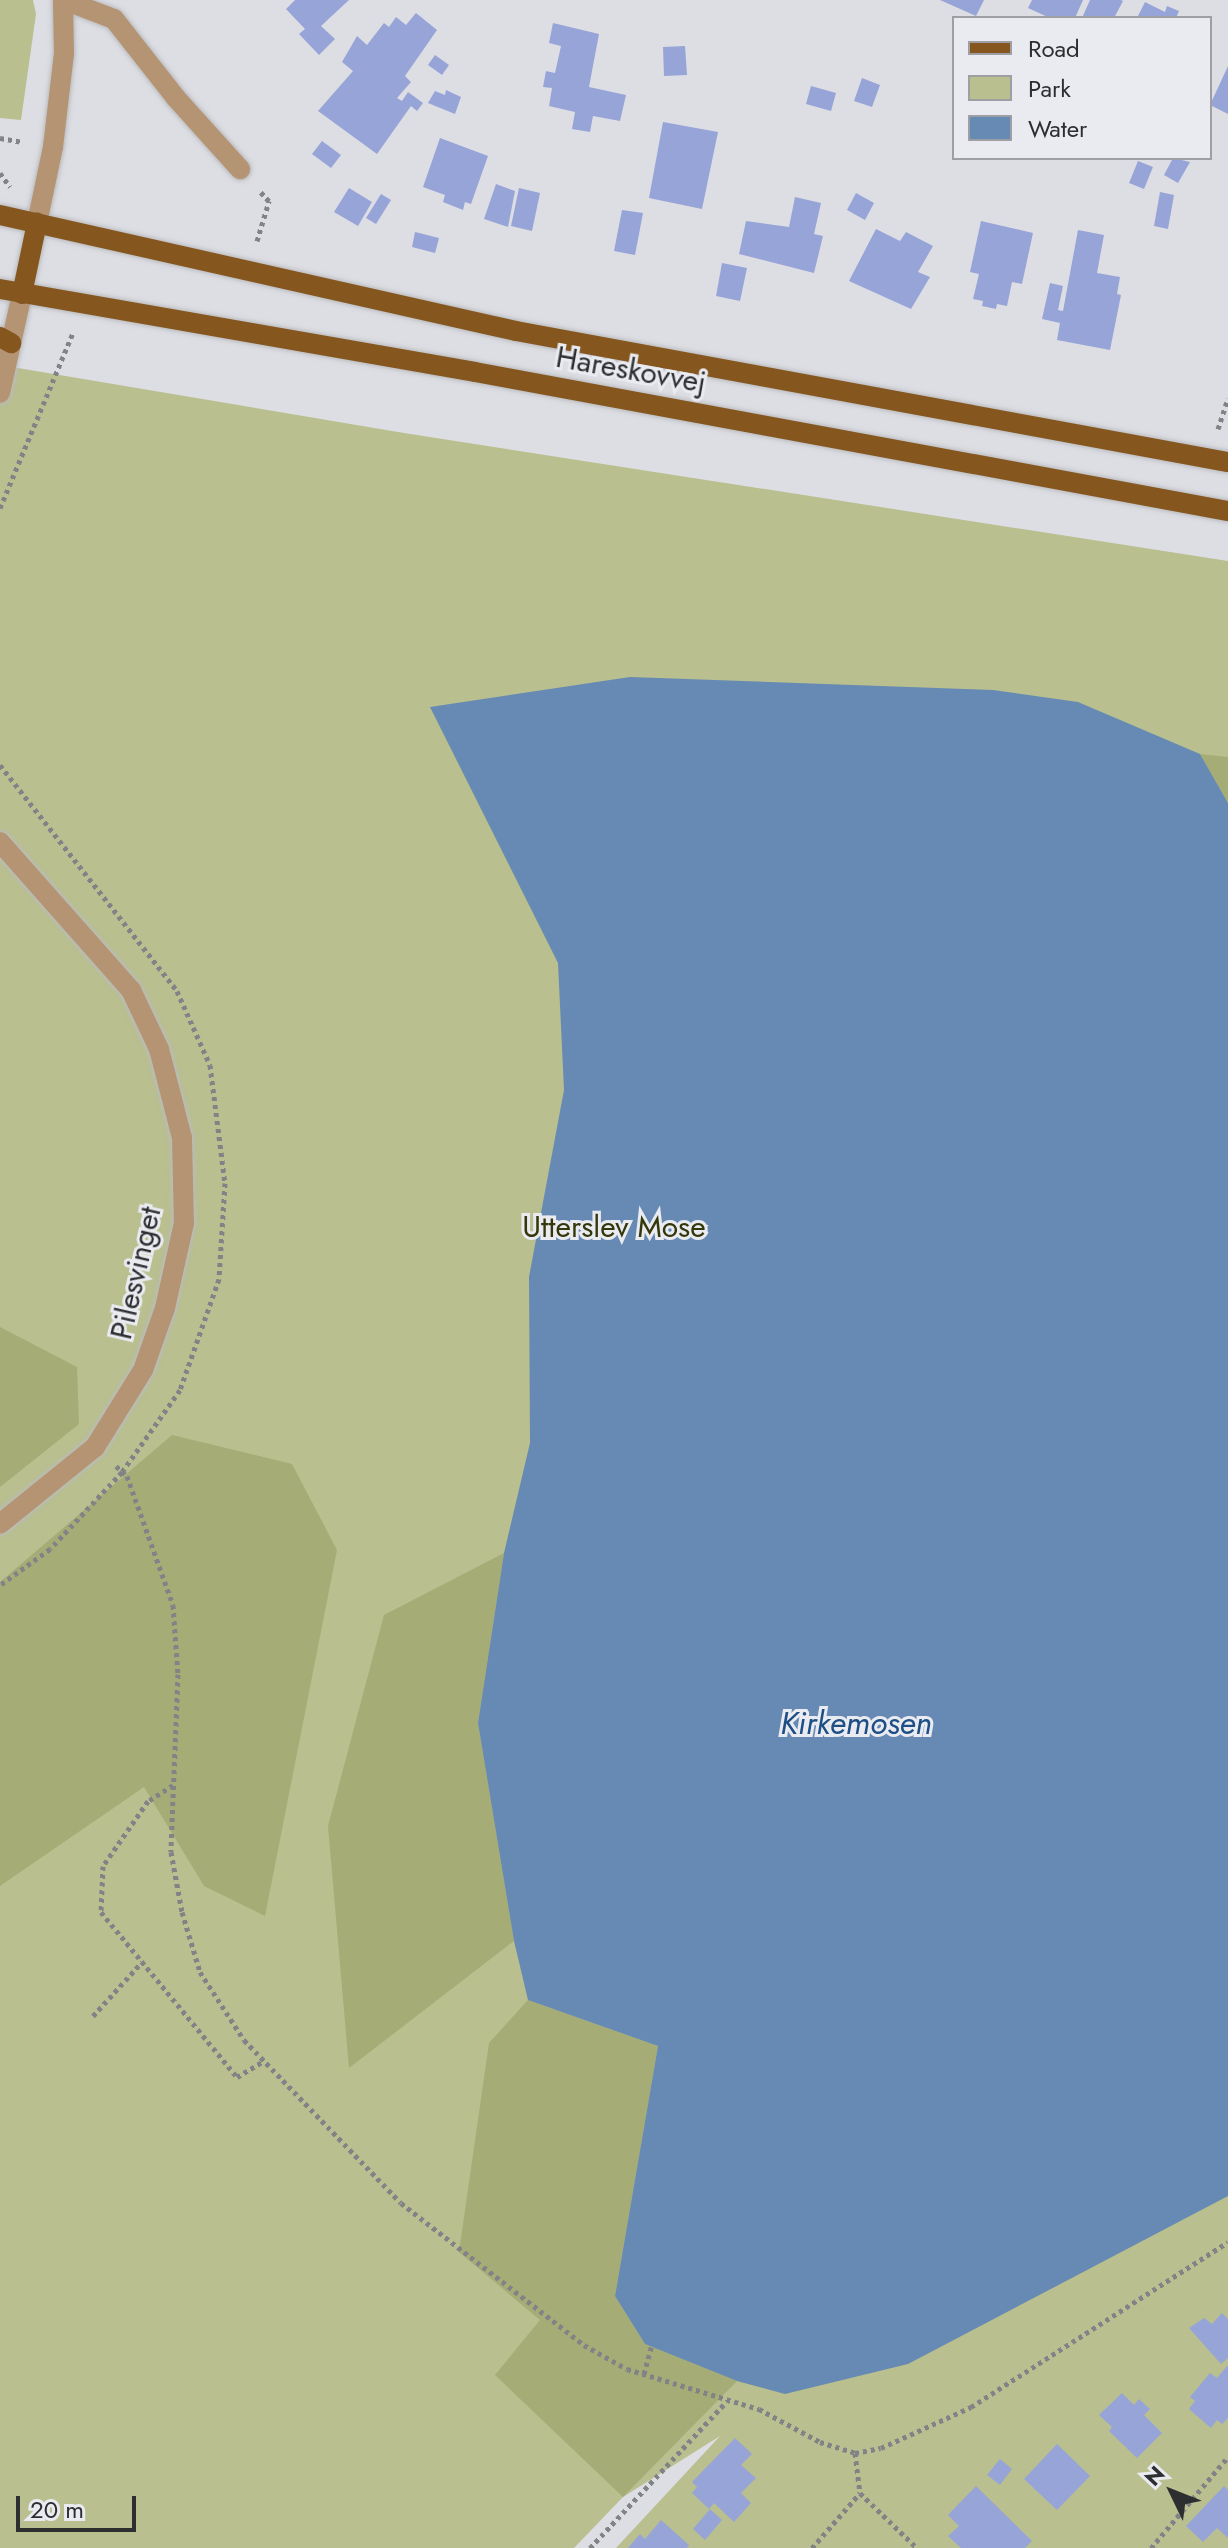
<!DOCTYPE html>
<html>
<head>
<meta charset="utf-8">
<style>
  body { margin:0 }
  #map { position:relative; width:1228px; height:2548px; overflow:hidden; background:#dddee3; font-family:Jost,sans-serif }
  div>[style] { position:absolute }
  .green>* { inset:0; background:#b9bf8e }
  .forest>* { inset:0; background:#a6ac75 }
  .water>* { inset:0; background:#678ab4 }
  .building>* { inset:0; background:#97a4d7 }
  .path>* { height:5px; margin-top:-2.5px; transform-origin:0; background:repeating-linear-gradient(90deg,#828387 0 4px,transparent 0 8px) }
  .roads { filter:drop-shadow(0 0 2px #babbbf) drop-shadow(0 0 2px #babbbf) }
  .street>* { height:20px; margin:-10px; padding:0 10px; transform-origin:10px; border-radius:10px; background:#b49472 }
  .primary>* { height:20px; margin:-10px; padding:0 10px; transform-origin:10px; border-radius:10px; background:#85571f }
  span { translate:-50% -50%; white-space:nowrap; text-align:center; line-height:1.15; -webkit-text-stroke:6px #eaebf1; paint-order:stroke }
  .street-label { font-size:30px; color:#2d2e30 }
  .park-label { font-size:30px; color:#34370a }
  .water-label { font-size:32px; color:#1d4e85; font-style:italic }
  .legend { position:absolute; left:952px; top:16px; width:260px; height:144px; box-sizing:border-box; background:#eaebf1; border:2px solid #9e9fa4; margin:0; padding:10px 14px; list-style:none; font-size:24px; color:#2d2e30 }
  .legend li { display:flex; align-items:center; gap:16px; height:40px }
  .legend b { width:40px; border:2px solid #9e9fa4 }
  .north { position:absolute; left:1132px; top:2452px; width:80px; height:80px; -webkit-text-stroke:6px #eaebf1; paint-order:stroke; rotate:313deg; font-size:22px; font-weight:700; line-height:32px; text-align:center; color:#2d2e30 }
  .north::after { content:''; display:block; margin:auto; width:28px; height:36px; background:#2d2e30; clip-path:polygon(50% 0,100% 100%,50% 72%,0 100%) }
  .scale { position:absolute; left:16px; top:2496px; width:120px; height:36px; box-sizing:border-box; border:4px solid #2d2e30; border-top:0; padding-left:10px; font-size:24px; line-height:28px; white-space:nowrap; color:#2d2e30; -webkit-text-stroke:6px #eaebf1; paint-order:stroke }
</style>
</head>
<body>
<div id="map">
  <div class="green">
    <i style="clip-path:polygon(0 0,33px 0,36px 14px,21px 120px,0 118px)"></i>
    <i style="clip-path:polygon(0 365px,404px 433px,1228px 561px,1228px 2548px,616px 2548px,720px 2436px,623px 2497px,574px 2548px,0 2548px)"></i>
  </div>
  <div class="forest">
    <i style="clip-path:polygon(1200px 754px,1228px 757px,1228px 803px)"></i>
    <i style="clip-path:polygon(0 1327px,77px 1367px,79px 1424px,0 1487px)"></i>
    <i style="clip-path:polygon(172px 1435px,292px 1464px,337px 1550px,265px 1916px,204px 1886px,144px 1787px,0 1886px,0 1582px)"></i>
    <i style="clip-path:polygon(504px 1553px,478px 1723px,514px 1941px,349px 2068px,328px 1826px,384px 1615px)"></i>
    <i style="clip-path:polygon(528px 2000px,658px 2046px,615px 2296px,645px 2344px,737px 2381px,623px 2497px,495px 2375px,540px 2320px,459px 2252px,489px 2043px)"></i>
  </div>
  <div class="water">
    <i style="clip-path:polygon(630px 677px,993px 690px,1078px 702px,1200px 754px,1228px 803px,1228px 2196px,908px 2364px,785px 2394px,737px 2381px,645px 2344px,615px 2296px,658px 2046px,528px 2000px,514px 1941px,478px 1723px,504px 1553px,530px 1443px,529px 1277px,564px 1090px,558px 963px,430px 707px)"></i>
  </div>
  <div class="building">
    <i style="clip-path:polygon(295px 0,349px 0,321px 26px,335px 39px,319px 55px,299px 34px,305px 29px,286px 9px)"></i>
    <i style="clip-path:polygon(940px 0,984px 0,976px 16px)"></i>
    <i style="clip-path:polygon(1032px 0,1083px 0,1075px 18px,1050px 18px,1028px 8px)"></i>
    <i style="clip-path:polygon(1090px 0,1121px 0,1123px 1px,1114px 18px,1082px 18px)"></i>
    <i style="clip-path:polygon(1145px 2px,1165px 12px,1167px 6px,1179px 11px,1176px 18px,1137px 18px)"></i>
    <i style="clip-path:polygon(416px 13px,437px 30px,405px 76px,411px 82px,397px 98px,402px 101px,408px 92px,423px 103px,417px 111px,411px 106px,377px 154px,318px 111px,353px 71px,342px 62px,357px 36px,367px 45px,384px 23px,389px 27px,396px 17px,406px 25px)"></i>
    <i style="clip-path:polygon(553px 23px,599px 34px,589px 87px,626px 95px,620px 121px,593px 116px,590px 132px,572px 129px,575px 112px,549px 106px,552px 88px,543px 87px,546px 71px,555px 73px,561px 46px,549px 43px)"></i>
    <i style="clip-path:polygon(685px 46px,687px 75px,664px 76px,663px 47px)"></i>
    <i style="clip-path:polygon(435px 55px,449px 65px,442px 75px,428px 65px)"></i>
    <i style="clip-path:polygon(1228px 66px,1228px 114px,1210px 105px)"></i>
    <i style="clip-path:polygon(862px 78px,880px 85px,872px 107px,854px 101px)"></i>
    <i style="clip-path:polygon(811px 86px,836px 93px,831px 111px,806px 104px)"></i>
    <i style="clip-path:polygon(446px 90px,461px 97px,455px 114px,428px 103px,435px 91px,445px 95px)"></i>
    <i style="clip-path:polygon(663px 122px,718px 132px,702px 209px,649px 198px)"></i>
    <i style="clip-path:polygon(440px 138px,488px 156px,471px 204px,465px 202px,463px 210px,443px 202px,445px 195px,423px 187px)"></i>
    <i style="clip-path:polygon(322px 141px,341px 155px,331px 168px,312px 154px)"></i>
    <i style="clip-path:polygon(1173px 158px,1190px 162px,1178px 183px,1164px 175px)"></i>
    <i style="clip-path:polygon(1138px 161px,1153px 167px,1144px 189px,1129px 183px)"></i>
    <i style="clip-path:polygon(496px 184px,515px 191px,508px 227px,484px 219px)"></i>
    <i style="clip-path:polygon(349px 188px,372px 202px,358px 226px,334px 212px)"></i>
    <i style="clip-path:polygon(519px 188px,540px 193px,532px 231px,511px 226px)"></i>
    <i style="clip-path:polygon(1160px 192px,1174px 195px,1168px 229px,1154px 226px)"></i>
    <i style="clip-path:polygon(856px 193px,874px 203px,865px 220px,847px 210px)"></i>
    <i style="clip-path:polygon(381px 194px,391px 200px,376px 224px,366px 218px)"></i>
    <i style="clip-path:polygon(795px 197px,821px 203px,814px 234px,823px 236px,814px 273px,739px 254px,746px 221px,789px 227px)"></i>
    <i style="clip-path:polygon(622px 210px,643px 213px,635px 255px,614px 251px)"></i>
    <i style="clip-path:polygon(981px 221px,1033px 233px,1022px 284px,1012px 282px,1007px 306px,997px 304px,996px 309px,982px 306px,983px 301px,973px 299px,979px 274px,970px 272px)"></i>
    <i style="clip-path:polygon(876px 229px,900px 241px,906px 232px,933px 246px,918px 272px,930px 277px,911px 309px,849px 281px)"></i>
    <i style="clip-path:polygon(1078px 230px,1104px 235px,1097px 273px,1120px 277px,1117px 294px,1121px 295px,1110px 350px,1057px 340px,1060px 323px,1042px 319px,1050px 283px,1063px 286px,1058px 310px,1063px 311px)"></i>
    <i style="clip-path:polygon(415px 232px,439px 238px,435px 253px,412px 247px)"></i>
    <i style="clip-path:polygon(722px 263px,747px 268px,740px 301px,716px 296px)"></i>
    <i style="clip-path:polygon(1222px 2313px,1228px 2319px,1228px 2358px,1221px 2364px,1189px 2328px,1204px 2318px,1212px 2324px)"></i>
    <i style="clip-path:polygon(1228px 2365px,1228px 2418px,1222px 2424px,1217px 2420px,1211px 2428px,1189px 2409px,1195px 2401px,1190px 2397px,1210px 2373px,1217px 2378px)"></i>
    <i style="clip-path:polygon(1122px 2393px,1134px 2405px,1139px 2399px,1150px 2409px,1144px 2415px,1162px 2433px,1137px 2458px,1109px 2431px,1112px 2427px,1099px 2415px)"></i>
    <i style="clip-path:polygon(735px 2438px,752px 2454px,741px 2465px,756px 2478px,741px 2493px,751px 2503px,734px 2522px,714px 2503px,709px 2509px,692px 2493px,697px 2487px,692px 2482px)"></i>
    <i style="clip-path:polygon(1057px 2444px,1090px 2476px,1057px 2510px,1024px 2479px)"></i>
    <i style="clip-path:polygon(1000px 2459px,1012px 2469px,1000px 2485px,987px 2475px)"></i>
    <i style="clip-path:polygon(976px 2486px,1032px 2541px,1025px 2548px,961px 2548px,948px 2536px,959px 2526px,948px 2515px)"></i>
    <i style="clip-path:polygon(1224px 2486px,1228px 2490px,1228px 2538px,1217px 2528px,1203px 2542px,1186px 2526px)"></i>
    <i style="clip-path:polygon(710px 2509px,722px 2520px,705px 2540px,693px 2529px)"></i>
    <i style="clip-path:polygon(661px 2520px,689px 2545px,687px 2548px,628px 2548px,640px 2534px,645px 2539px)"></i>
  </div>
  <div class="path">
    <i style="left:0;top:138px;width:23px;rotate:10deg"></i>
    <i style="left:0;top:173px;width:17px;rotate:54deg"></i>
    <i style="left:257px;top:241px;width:42px;rotate:-73.3deg"></i>
    <i style="left:269px;top:201px;width:16px;rotate:-133deg"></i>
    <i style="left:1218px;top:429px;width:32px;rotate:-72deg"></i>
    <i style="left:0;top:508px;width:190px;rotate:-67.4deg"></i>
    <i style="left:0;top:765px;width:287px;rotate:51.9deg"></i>
    <i style="left:177px;top:991px;width:81px;rotate:66deg"></i>
    <i style="left:210px;top:1065px;width:119px;rotate:82.8deg"></i>
    <i style="left:225px;top:1183px;width:96px;rotate:93.6deg"></i>
    <i style="left:219px;top:1279px;width:118px;rotate:109.4deg"></i>
    <i style="left:180px;top:1390px;width:100px;rotate:125.3deg"></i>
    <i style="left:122px;top:1472px;width:105px;rotate:133.1deg"></i>
    <i style="left:50px;top:1549px;width:62px;rotate:144.2deg"></i>
    <i style="left:116px;top:1466px;width:15px;rotate:42deg"></i>
    <i style="left:127px;top:1476px;width:137px;rotate:70.4deg"></i>
    <i style="left:173px;top:1605px;width:69px;rotate:85.9deg"></i>
    <i style="left:178px;top:1674px;width:178px;rotate:92.3deg"></i>
    <i style="left:171px;top:1852px;width:61px;rotate:79.6deg"></i>
    <i style="left:182px;top:1912px;width:63px;rotate:73.3deg"></i>
    <i style="left:200px;top:1972px;width:81px;rotate:57.1deg"></i>
    <i style="left:244px;top:2040px;width:226px;rotate:46.1deg"></i>
    <i style="left:401px;top:2203px;width:232px;rotate:37.8deg"></i>
    <i style="left:584px;top:2345px;width:49px;rotate:29.2deg"></i>
    <i style="left:627px;top:2369px;width:138px;rotate:16.9deg"></i>
    <i style="left:759px;top:2409px;width:69px;rotate:28.4deg"></i>
    <i style="left:820px;top:2442px;width:37px;rotate:17deg"></i>
    <i style="left:855px;top:2453px;width:26px;rotate:-11deg"></i>
    <i style="left:881px;top:2448px;width:99px;rotate:-24.5deg"></i>
    <i style="left:971px;top:2407px;width:305px;rotate:-32.7deg"></i>
    <i style="left:173px;top:1785px;width:30px;rotate:147deg"></i>
    <i style="left:148px;top:1801px;width:79px;rotate:124.7deg"></i>
    <i style="left:103px;top:1866px;width:46px;rotate:92.5deg"></i>
    <i style="left:101px;top:1912px;width:214px;rotate:50.5deg"></i>
    <i style="left:237px;top:2077px;width:31px;rotate:-31deg"></i>
    <i style="left:93px;top:2016px;width:73px;rotate:-47.8deg"></i>
    <i style="left:644px;top:2374px;width:28px;rotate:-75deg"></i>
    <i style="left:855px;top:2453px;width:40px;rotate:82.9deg"></i>
    <i style="left:860px;top:2493px;width:79px;rotate:44deg"></i>
    <i style="left:590px;top:2548px;width:201px;rotate:-47deg"></i>
    <i style="left:812px;top:2548px;width:73px;rotate:-48.9deg"></i>
    <i style="left:1151px;top:2548px;width:119px;rotate:-49.8deg"></i>
  </div>
  <div class="roads">
    <div class="street">
      <i style="left:64px;top:0;width:53px;rotate:20.8deg"></i>
      <i style="left:114px;top:19px;width:100px;rotate:51.9deg"></i>
      <i style="left:176px;top:98px;width:96px;rotate:48deg"></i>
      <i style="left:37px;top:223px;width:78px;rotate:-78.1deg"></i>
      <i style="left:53px;top:147px;width:94px;rotate:-83.3deg"></i>
      <i style="left:64px;top:54px;width:54px;rotate:-91.1deg"></i>
      <i style="left:0;top:393px;width:101px;rotate:-77.5deg"></i>
      <i style="left:0;top:842px;width:198px;rotate:48.5deg"></i>
      <i style="left:131px;top:990px;width:65px;rotate:64.6deg"></i>
      <i style="left:159px;top:1049px;width:92px;rotate:75.5deg"></i>
      <i style="left:182px;top:1138px;width:85px;rotate:88.7deg"></i>
      <i style="left:184px;top:1223px;width:87px;rotate:102.6deg"></i>
      <i style="left:165px;top:1308px;width:66px;rotate:109.5deg"></i>
      <i style="left:143px;top:1370px;width:91px;rotate:121.9deg"></i>
      <i style="left:95px;top:1447px;width:122px;rotate:141deg"></i>
    </div>
    <div class="primary">
      <i style="left:0;top:215px;width:529px;rotate:12.67deg"></i>
      <i style="left:516px;top:331px;width:724px;rotate:10.43deg"></i>
      <i style="left:0;top:289px;width:482px;rotate:9.9deg"></i>
      <i style="left:475px;top:372px;width:766px;rotate:10.46deg"></i>
      <i style="left:22px;top:294px;width:73px;rotate:-78.1deg"></i>
      <i style="left:0;top:337px;width:13px;rotate:29deg"></i>
    </div>
  </div>
  <div class="street-label">
    <span style="left:631px;top:370px;rotate:10deg">Hareskovvej</span>
    <span style="left:136px;top:1273px;rotate:-77deg">Pilesvinget</span>
  </div>
  <div class="park-label">
    <span style="left:614px;top:1227px">Utterslev Mose</span>
  </div>
  <div class="water-label">
    <span style="left:856px;top:1723px">Kirkemosen</span>
  </div>
  <ul class="legend">
  <li><b style="height:10px;background:#85571f"></b>Road</li>
  <li><b style="height:22px;background:#b9bf8e"></b>Park</li>
  <li><b style="height:22px;background:#678ab4"></b>Water</li>
  </ul>
  <div class="north">N</div>
  <div class="scale">20 m</div>
</div>
</body>
</html>
